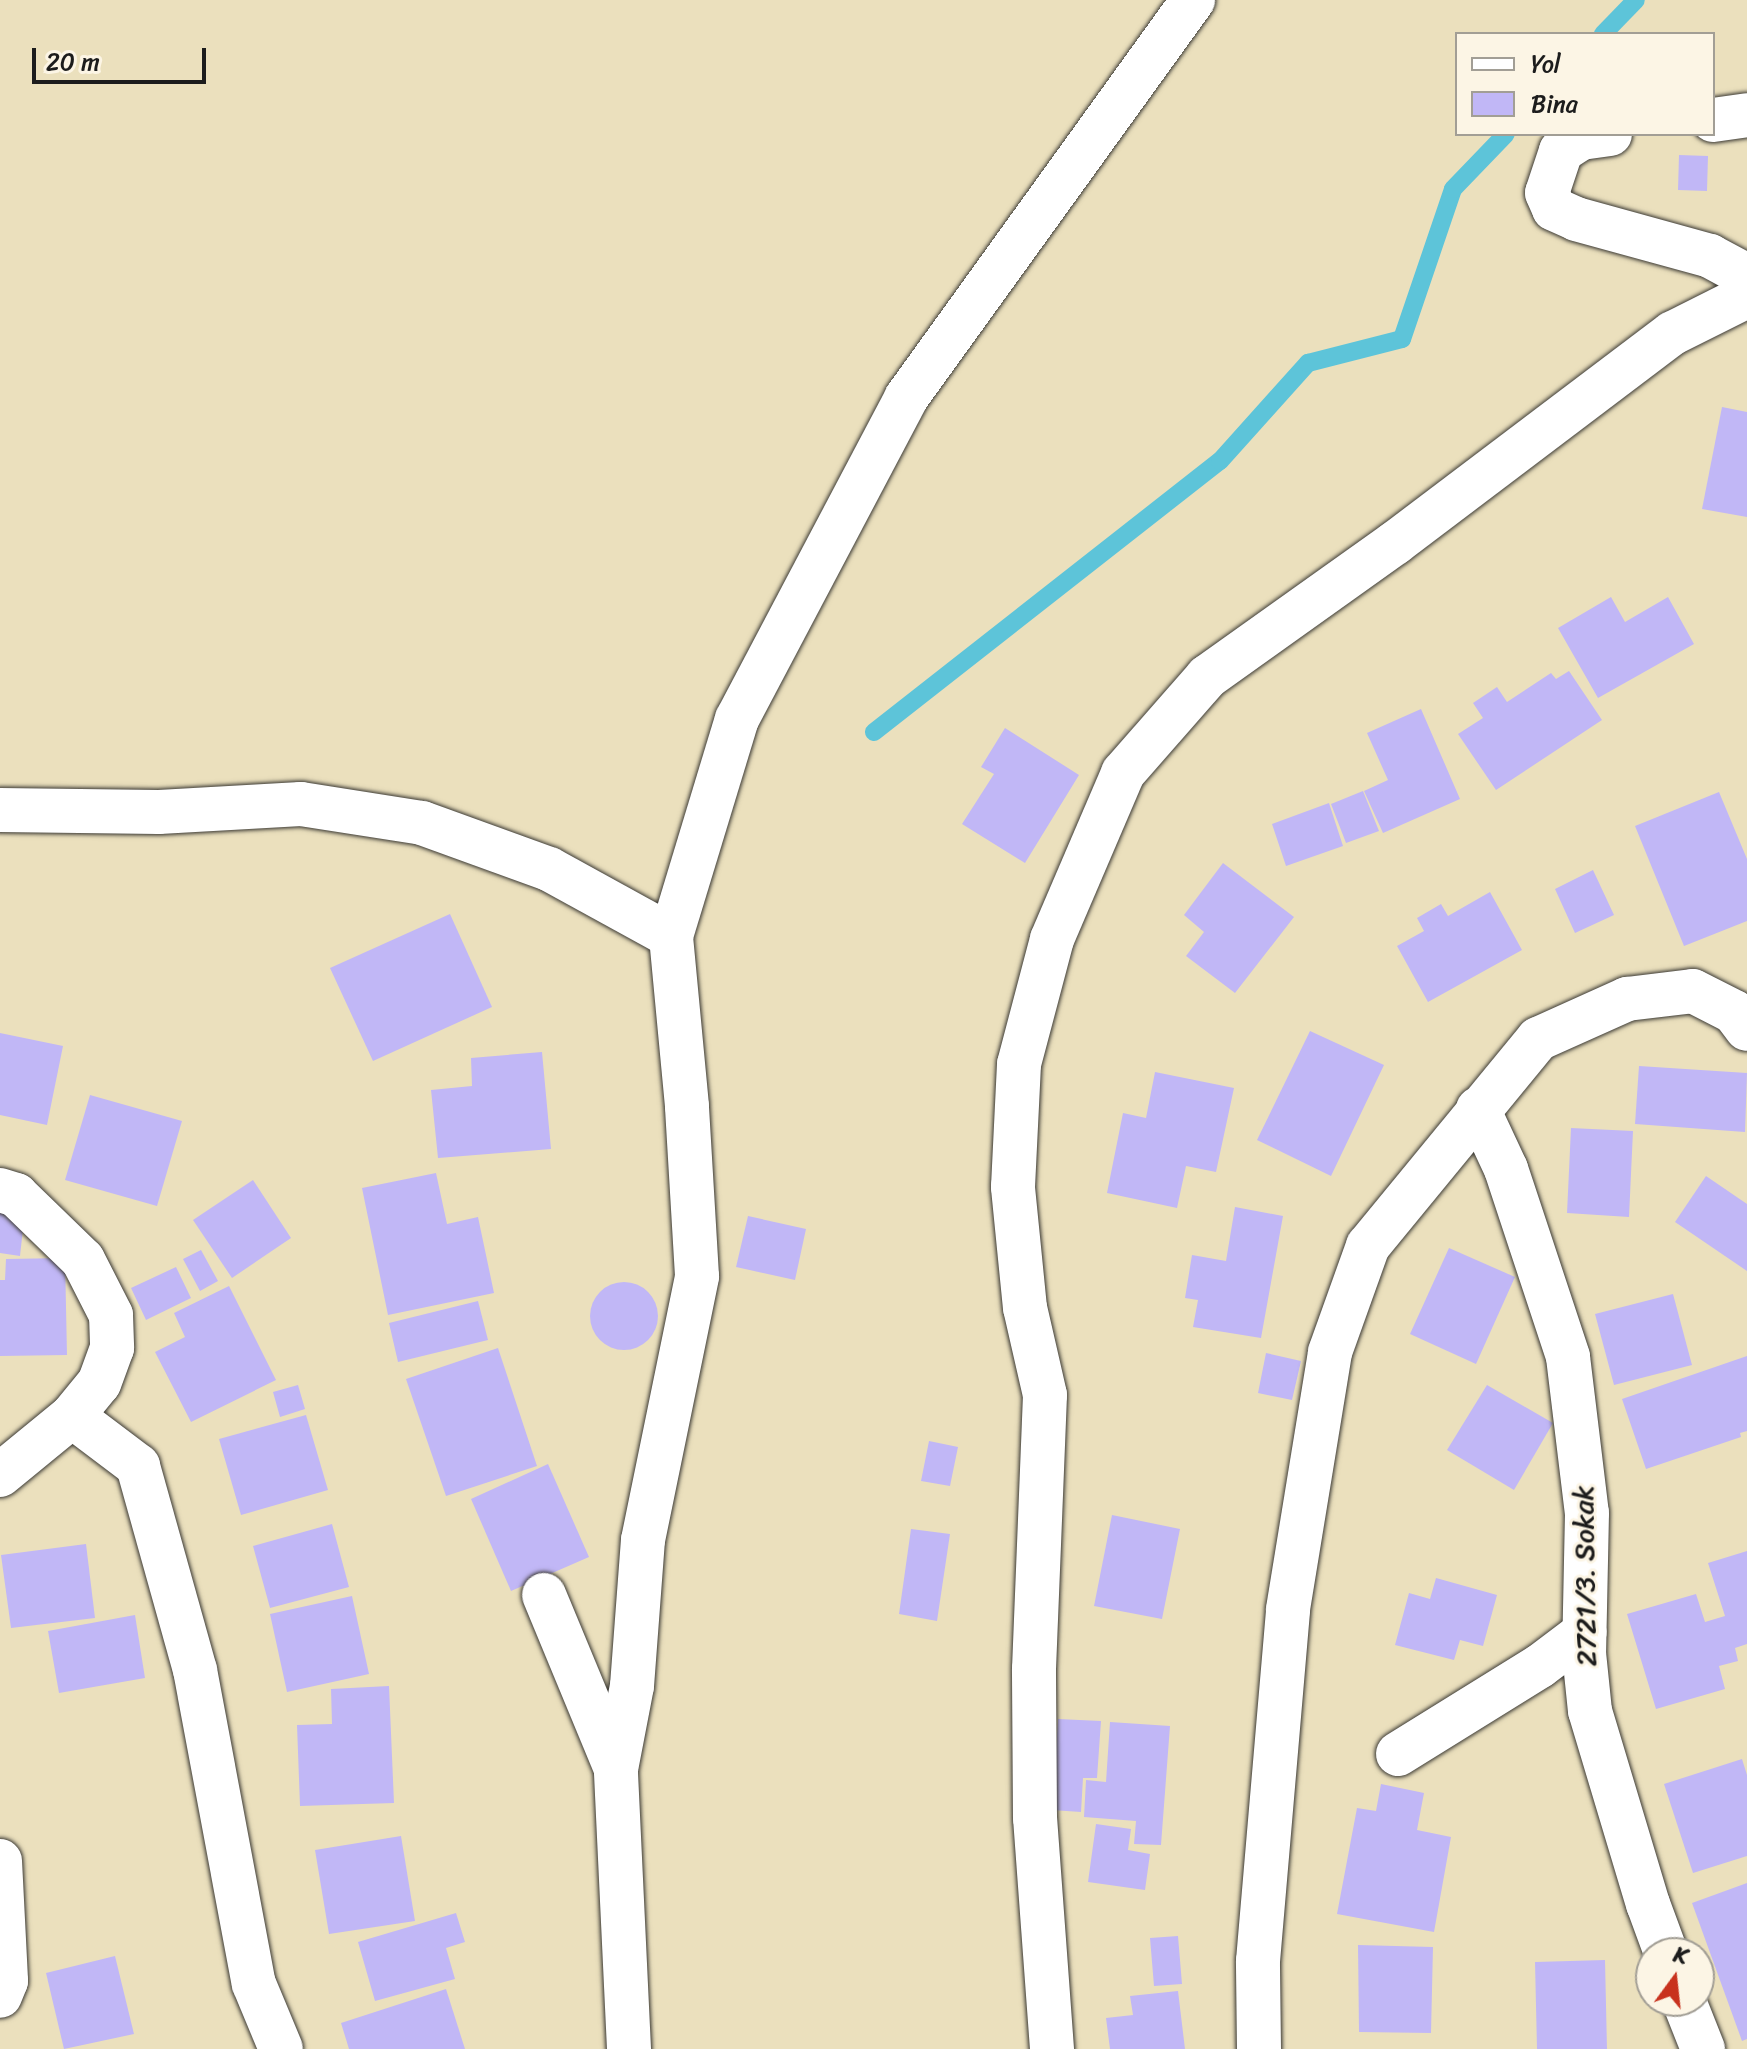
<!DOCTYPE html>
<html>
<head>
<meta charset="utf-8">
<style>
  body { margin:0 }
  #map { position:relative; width:1747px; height:2049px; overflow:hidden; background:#ebe0bd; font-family:Sriracha,sans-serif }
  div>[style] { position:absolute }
  .stream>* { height:18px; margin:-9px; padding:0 9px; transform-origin:9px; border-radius:9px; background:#5dc4d9 }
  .building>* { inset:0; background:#c1b7f6 }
  .round { border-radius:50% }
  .roads { filter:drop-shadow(0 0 2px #3b3934) drop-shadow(0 0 2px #3b3934) }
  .minor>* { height:44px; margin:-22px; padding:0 22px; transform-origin:22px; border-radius:22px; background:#fff }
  span { translate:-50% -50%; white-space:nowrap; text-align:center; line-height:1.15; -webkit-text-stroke:6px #fcf5e5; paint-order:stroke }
  .street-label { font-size:28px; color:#1c1c1c }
  .legend { position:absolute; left:1455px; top:32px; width:260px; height:104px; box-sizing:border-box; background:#fcf5e5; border:2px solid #a29e95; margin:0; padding:10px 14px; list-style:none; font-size:24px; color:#1c1c1c }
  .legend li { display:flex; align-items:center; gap:16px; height:40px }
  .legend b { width:40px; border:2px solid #a29e95 }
  .north { position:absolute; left:1635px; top:1937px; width:80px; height:80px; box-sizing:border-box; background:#fcf5e5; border:2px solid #a29e95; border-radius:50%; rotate:15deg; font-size:22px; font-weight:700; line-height:32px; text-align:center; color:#1c1c1c }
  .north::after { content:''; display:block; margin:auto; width:28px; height:36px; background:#c8321e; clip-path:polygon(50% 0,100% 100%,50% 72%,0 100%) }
  .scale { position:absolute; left:32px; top:48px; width:174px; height:36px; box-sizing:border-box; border:4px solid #1c1c1c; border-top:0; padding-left:10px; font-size:24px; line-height:28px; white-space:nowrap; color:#1c1c1c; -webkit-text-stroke:6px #fcf5e5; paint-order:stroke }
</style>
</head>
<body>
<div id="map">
  <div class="stream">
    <i style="left:1603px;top:34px;width:47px;rotate:-45.9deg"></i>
    <i style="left:874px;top:732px;width:439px;rotate:-38.1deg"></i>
    <i style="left:1220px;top:461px;width:132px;rotate:-48.1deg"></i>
    <i style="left:1308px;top:363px;width:97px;rotate:-14.3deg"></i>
    <i style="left:1402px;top:339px;width:158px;rotate:-71.2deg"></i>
    <i style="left:1453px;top:189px;width:76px;rotate:-46.1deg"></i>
  </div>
  <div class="building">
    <i style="clip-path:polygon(1679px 155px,1708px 156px,1707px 191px,1678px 190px)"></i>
    <i style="clip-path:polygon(1722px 407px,1747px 412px,1747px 517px,1702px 509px)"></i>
    <i style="clip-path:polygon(1611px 597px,1625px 622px,1668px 597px,1694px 644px,1598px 698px,1558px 628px)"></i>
    <i style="clip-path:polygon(1569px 671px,1602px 720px,1496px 790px,1458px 734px,1483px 718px,1473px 703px,1497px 687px,1507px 702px,1551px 673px,1556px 679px)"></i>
    <i style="clip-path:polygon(1421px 709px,1460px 799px,1383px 833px,1364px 791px,1388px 780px,1367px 733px)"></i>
    <i style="clip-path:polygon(1005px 728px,1079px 775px,1025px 863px,962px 824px,994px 774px,981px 767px)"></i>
    <i style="clip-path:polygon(1363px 791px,1379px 831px,1346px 843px,1331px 804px)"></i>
    <i style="clip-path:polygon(1719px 792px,1747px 859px,1747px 921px,1684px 946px,1635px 826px)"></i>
    <i style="clip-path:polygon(1329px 803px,1343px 846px,1286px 866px,1272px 824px)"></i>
    <i style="clip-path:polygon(1223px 863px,1294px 917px,1235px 993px,1186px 956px,1204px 932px,1184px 915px)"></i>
    <i style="clip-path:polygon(1593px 870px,1614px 915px,1575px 933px,1555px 889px)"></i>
    <i style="clip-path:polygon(1490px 892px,1522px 950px,1428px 1002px,1397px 946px,1424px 931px,1417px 918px,1441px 904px,1448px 916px)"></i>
    <i style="clip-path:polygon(450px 914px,492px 1007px,373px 1061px,330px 968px)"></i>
    <i style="clip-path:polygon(1310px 1031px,1384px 1065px,1331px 1176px,1257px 1140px)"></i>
    <i style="clip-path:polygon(0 1033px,63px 1046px,47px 1125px,0 1115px)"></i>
    <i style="clip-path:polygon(542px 1052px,551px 1149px,438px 1158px,431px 1090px,472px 1086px,471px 1058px)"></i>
    <i style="clip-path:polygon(1639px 1066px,1747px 1073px,1745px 1132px,1635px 1124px)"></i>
    <i style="clip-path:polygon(1155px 1072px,1234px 1088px,1216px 1172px,1186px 1166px,1177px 1208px,1107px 1193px,1123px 1113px,1146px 1118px)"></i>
    <i style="clip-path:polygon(90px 1095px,182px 1121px,157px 1206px,65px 1180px)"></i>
    <i style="clip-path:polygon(1571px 1128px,1633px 1131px,1629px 1217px,1567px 1213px)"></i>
    <i style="clip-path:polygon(436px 1173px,447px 1224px,478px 1217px,494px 1293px,388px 1315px,362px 1188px)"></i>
    <i style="clip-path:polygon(1706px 1176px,1747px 1204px,1747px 1271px,1675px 1222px)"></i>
    <i style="clip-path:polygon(253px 1180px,291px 1238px,232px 1278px,193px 1220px)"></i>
    <i style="clip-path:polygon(1235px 1207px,1283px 1216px,1261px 1338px,1193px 1327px,1198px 1300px,1185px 1298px,1192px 1255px,1226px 1261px)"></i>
    <i style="clip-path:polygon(0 1210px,24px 1220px,20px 1256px,0 1253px)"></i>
    <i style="clip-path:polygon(748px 1216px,806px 1229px,795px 1280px,736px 1267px)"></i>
    <i style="clip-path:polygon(1449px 1248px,1515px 1277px,1476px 1364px,1410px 1334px)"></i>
    <i style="clip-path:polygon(201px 1250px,218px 1281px,200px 1291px,183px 1259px)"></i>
    <i style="clip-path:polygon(65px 1258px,67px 1355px,0 1356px,0 1280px,5px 1280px,6px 1259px)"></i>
    <i style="clip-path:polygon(176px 1267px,191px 1298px,146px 1320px,131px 1288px)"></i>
    <i class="round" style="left:590px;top:1282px;width:68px;height:68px"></i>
    <i style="clip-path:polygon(229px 1286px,276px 1380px,191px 1422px,155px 1352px,185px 1337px,174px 1313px)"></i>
    <i style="clip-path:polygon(1673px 1294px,1692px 1365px,1614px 1385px,1595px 1314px)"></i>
    <i style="clip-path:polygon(478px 1301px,488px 1340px,398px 1362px,389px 1323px)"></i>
    <i style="clip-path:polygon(498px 1348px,537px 1466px,446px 1496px,406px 1379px)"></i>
    <i style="clip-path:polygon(1266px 1353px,1301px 1361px,1292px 1400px,1258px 1393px)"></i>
    <i style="clip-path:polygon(1747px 1356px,1747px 1431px,1740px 1433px,1741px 1437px,1646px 1469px,1622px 1399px)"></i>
    <i style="clip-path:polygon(298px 1385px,305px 1409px,280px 1417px,273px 1392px)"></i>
    <i style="clip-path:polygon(1487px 1385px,1553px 1423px,1514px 1490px,1447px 1450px)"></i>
    <i style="clip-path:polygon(306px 1415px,328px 1490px,241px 1515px,219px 1439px)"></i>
    <i style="clip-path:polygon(929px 1441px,958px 1447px,950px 1486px,921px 1481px)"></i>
    <i style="clip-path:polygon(548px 1464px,589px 1557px,511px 1591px,471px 1499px)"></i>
    <i style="clip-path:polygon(1112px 1515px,1180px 1529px,1162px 1619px,1094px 1606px)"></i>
    <i style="clip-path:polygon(332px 1524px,349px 1587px,270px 1608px,253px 1546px)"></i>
    <i style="clip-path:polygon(911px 1529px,950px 1534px,937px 1621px,899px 1614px)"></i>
    <i style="clip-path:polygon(86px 1544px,95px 1618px,11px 1628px,1px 1555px)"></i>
    <i style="clip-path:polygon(1747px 1551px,1747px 1644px,1735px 1648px,1738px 1661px,1719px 1666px,1725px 1689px,1656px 1709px,1627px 1614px,1696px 1594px,1705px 1622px,1725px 1616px,1708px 1563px)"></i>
    <i style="clip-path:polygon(1436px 1578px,1497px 1595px,1483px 1646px,1460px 1640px,1454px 1660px,1395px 1645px,1409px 1593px,1430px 1599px)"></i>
    <i style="clip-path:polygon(352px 1596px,369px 1674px,287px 1692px,270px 1614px)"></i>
    <i style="clip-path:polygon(135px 1615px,145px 1678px,59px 1693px,48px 1631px)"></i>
    <i style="clip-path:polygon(389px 1686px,394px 1803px,300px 1806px,297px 1725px,332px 1724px,331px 1689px)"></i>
    <i style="clip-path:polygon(1058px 1719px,1101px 1721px,1097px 1778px,1083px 1778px,1081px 1812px,1052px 1810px)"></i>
    <i style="clip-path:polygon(1110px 1722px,1170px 1726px,1161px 1845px,1134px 1844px,1136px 1821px,1084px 1817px,1086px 1780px,1106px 1782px)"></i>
    <i style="clip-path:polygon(1742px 1759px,1747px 1775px,1747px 1856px,1693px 1873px,1664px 1784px)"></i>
    <i style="clip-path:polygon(1381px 1784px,1424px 1793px,1417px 1830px,1451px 1837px,1434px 1932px,1337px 1914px,1357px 1808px,1376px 1811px)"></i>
    <i style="clip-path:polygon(1096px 1824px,1131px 1829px,1128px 1850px,1150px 1854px,1145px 1890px,1088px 1882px)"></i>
    <i style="clip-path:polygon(401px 1836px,415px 1921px,329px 1934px,315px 1850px)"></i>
    <i style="clip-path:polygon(1747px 1883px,1747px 2039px,1742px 2041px,1692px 1903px)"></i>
    <i style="clip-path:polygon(456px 1913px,465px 1942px,446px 1948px,455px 1979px,375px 2001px,358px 1942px)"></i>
    <i style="clip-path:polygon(1178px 1936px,1182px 1984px,1154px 1986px,1150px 1938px)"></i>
    <i style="clip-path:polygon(1358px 1945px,1433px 1947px,1431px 2033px,1359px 2032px)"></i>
    <i style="clip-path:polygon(115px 1956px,134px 2034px,64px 2049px,46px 1973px)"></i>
    <i style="clip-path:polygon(1605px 1960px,1607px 2049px,1537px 2049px,1535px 1962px)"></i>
    <i style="clip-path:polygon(446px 1989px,465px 2049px,349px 2049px,341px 2023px)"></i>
    <i style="clip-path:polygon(1178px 1991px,1185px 2049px,1110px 2049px,1106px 2018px,1133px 2015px,1130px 1996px)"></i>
  </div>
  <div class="roads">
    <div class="minor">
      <i style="left:1713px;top:120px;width:34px;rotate:-8deg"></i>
      <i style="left:1610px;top:134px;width:29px;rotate:172deg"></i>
      <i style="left:1581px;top:138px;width:24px;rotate:147deg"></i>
      <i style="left:1561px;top:151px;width:44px;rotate:108.4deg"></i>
      <i style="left:1547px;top:193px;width:17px;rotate:66deg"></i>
      <i style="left:1554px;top:209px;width:24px;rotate:24deg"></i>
      <i style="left:1576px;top:219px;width:139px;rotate:15.4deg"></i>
      <i style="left:1710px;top:256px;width:42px;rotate:28.4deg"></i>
      <i style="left:0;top:810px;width:159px;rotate:0.7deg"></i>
      <i style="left:159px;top:812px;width:142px;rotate:-3.2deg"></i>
      <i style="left:301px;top:804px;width:122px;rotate:8.9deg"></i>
      <i style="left:422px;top:823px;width:135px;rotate:19.9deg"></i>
      <i style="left:549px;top:869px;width:139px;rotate:28.8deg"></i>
      <i style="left:1478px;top:1109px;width:66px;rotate:65deg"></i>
      <i style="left:1506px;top:1169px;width:198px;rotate:71.7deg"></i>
      <i style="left:1568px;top:1357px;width:157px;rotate:83.1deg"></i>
      <i style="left:1587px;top:1513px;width:140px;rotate:91.2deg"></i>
      <i style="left:1584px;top:1653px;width:58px;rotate:84.1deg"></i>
      <i style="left:1590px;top:1711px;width:202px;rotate:73.3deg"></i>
      <i style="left:1648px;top:1904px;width:52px;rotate:69.8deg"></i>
      <i style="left:0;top:1190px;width:17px;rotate:17deg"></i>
      <i style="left:16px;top:1195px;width:93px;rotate:44.1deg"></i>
      <i style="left:83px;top:1260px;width:62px;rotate:63deg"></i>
      <i style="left:111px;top:1315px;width:33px;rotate:88deg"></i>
      <i style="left:112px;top:1348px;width:37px;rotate:110deg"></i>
      <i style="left:99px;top:1383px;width:43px;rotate:129.3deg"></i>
      <i style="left:0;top:1475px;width:93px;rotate:-39.3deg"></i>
      <i style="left:72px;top:1416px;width:83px;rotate:37.1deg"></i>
      <i style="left:138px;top:1466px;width:212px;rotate:74.4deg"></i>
      <i style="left:195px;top:1670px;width:319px;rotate:79.4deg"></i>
      <i style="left:254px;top:1984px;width:70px;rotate:67.4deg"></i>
      <i style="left:544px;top:1595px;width:188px;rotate:67.5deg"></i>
      <i style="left:1398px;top:1754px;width:167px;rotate:-31.8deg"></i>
      <i style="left:1540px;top:1666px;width:56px;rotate:-37.1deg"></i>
      <i style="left:0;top:1861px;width:120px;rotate:87.1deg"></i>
      <i style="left:6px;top:1981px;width:16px;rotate:112deg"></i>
      <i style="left:1684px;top:2001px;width:52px;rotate:68.4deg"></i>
      <i style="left:629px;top:2049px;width:280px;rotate:-92.7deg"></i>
      <i style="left:616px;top:1769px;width:85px;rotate:-79.1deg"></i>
      <i style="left:632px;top:1686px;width:146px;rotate:-85.7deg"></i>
      <i style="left:643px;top:1540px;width:269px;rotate:-78.4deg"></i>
      <i style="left:697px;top:1276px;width:170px;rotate:-93.4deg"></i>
      <i style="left:687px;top:1106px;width:171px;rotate:-95.4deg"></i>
      <i style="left:671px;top:936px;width:227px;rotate:-73.1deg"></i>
      <i style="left:737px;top:719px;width:363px;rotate:-62.2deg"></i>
      <i style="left:906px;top:398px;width:491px;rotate:-54.2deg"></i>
      <i style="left:1052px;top:2049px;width:232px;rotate:-94.2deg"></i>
      <i style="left:1035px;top:1818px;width:149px;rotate:-90.4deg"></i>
      <i style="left:1034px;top:1669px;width:274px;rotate:-87.7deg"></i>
      <i style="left:1045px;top:1395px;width:89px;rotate:-102.9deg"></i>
      <i style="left:1025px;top:1308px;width:122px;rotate:-95.7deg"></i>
      <i style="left:1013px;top:1187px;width:123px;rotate:-87.2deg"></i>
      <i style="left:1019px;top:1064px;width:129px;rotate:-75.2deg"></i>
      <i style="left:1052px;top:939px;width:181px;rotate:-66.8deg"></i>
      <i style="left:1123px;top:773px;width:128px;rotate:-48.8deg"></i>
      <i style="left:1207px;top:677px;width:231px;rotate:-35.5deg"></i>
      <i style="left:1395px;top:543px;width:348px;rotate:-37.1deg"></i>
      <i style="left:1673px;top:333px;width:83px;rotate:-26.6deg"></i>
      <i style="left:1259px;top:2049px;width:88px;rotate:-90.7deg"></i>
      <i style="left:1258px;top:1961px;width:353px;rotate:-85.1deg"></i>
      <i style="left:1288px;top:1609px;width:260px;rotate:-80.7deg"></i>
      <i style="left:1330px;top:1352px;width:113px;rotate:-70.3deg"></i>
      <i style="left:1368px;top:1246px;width:268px;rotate:-50.6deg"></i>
      <i style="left:1538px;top:1039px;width:98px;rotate:-24.2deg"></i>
      <i style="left:1627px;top:999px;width:66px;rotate:-6.9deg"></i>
      <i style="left:1693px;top:991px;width:46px;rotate:27.1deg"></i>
      <i style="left:1734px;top:1012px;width:21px;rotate:53deg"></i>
    </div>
  </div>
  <div class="street-label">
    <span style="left:1585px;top:1576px;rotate:-91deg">2721/3. Sokak</span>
  </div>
  <ul class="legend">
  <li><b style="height:10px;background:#fff"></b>Yol</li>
  <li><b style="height:22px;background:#c1b7f6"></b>Bina</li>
  </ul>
  <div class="north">K</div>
  <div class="scale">20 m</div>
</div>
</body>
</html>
